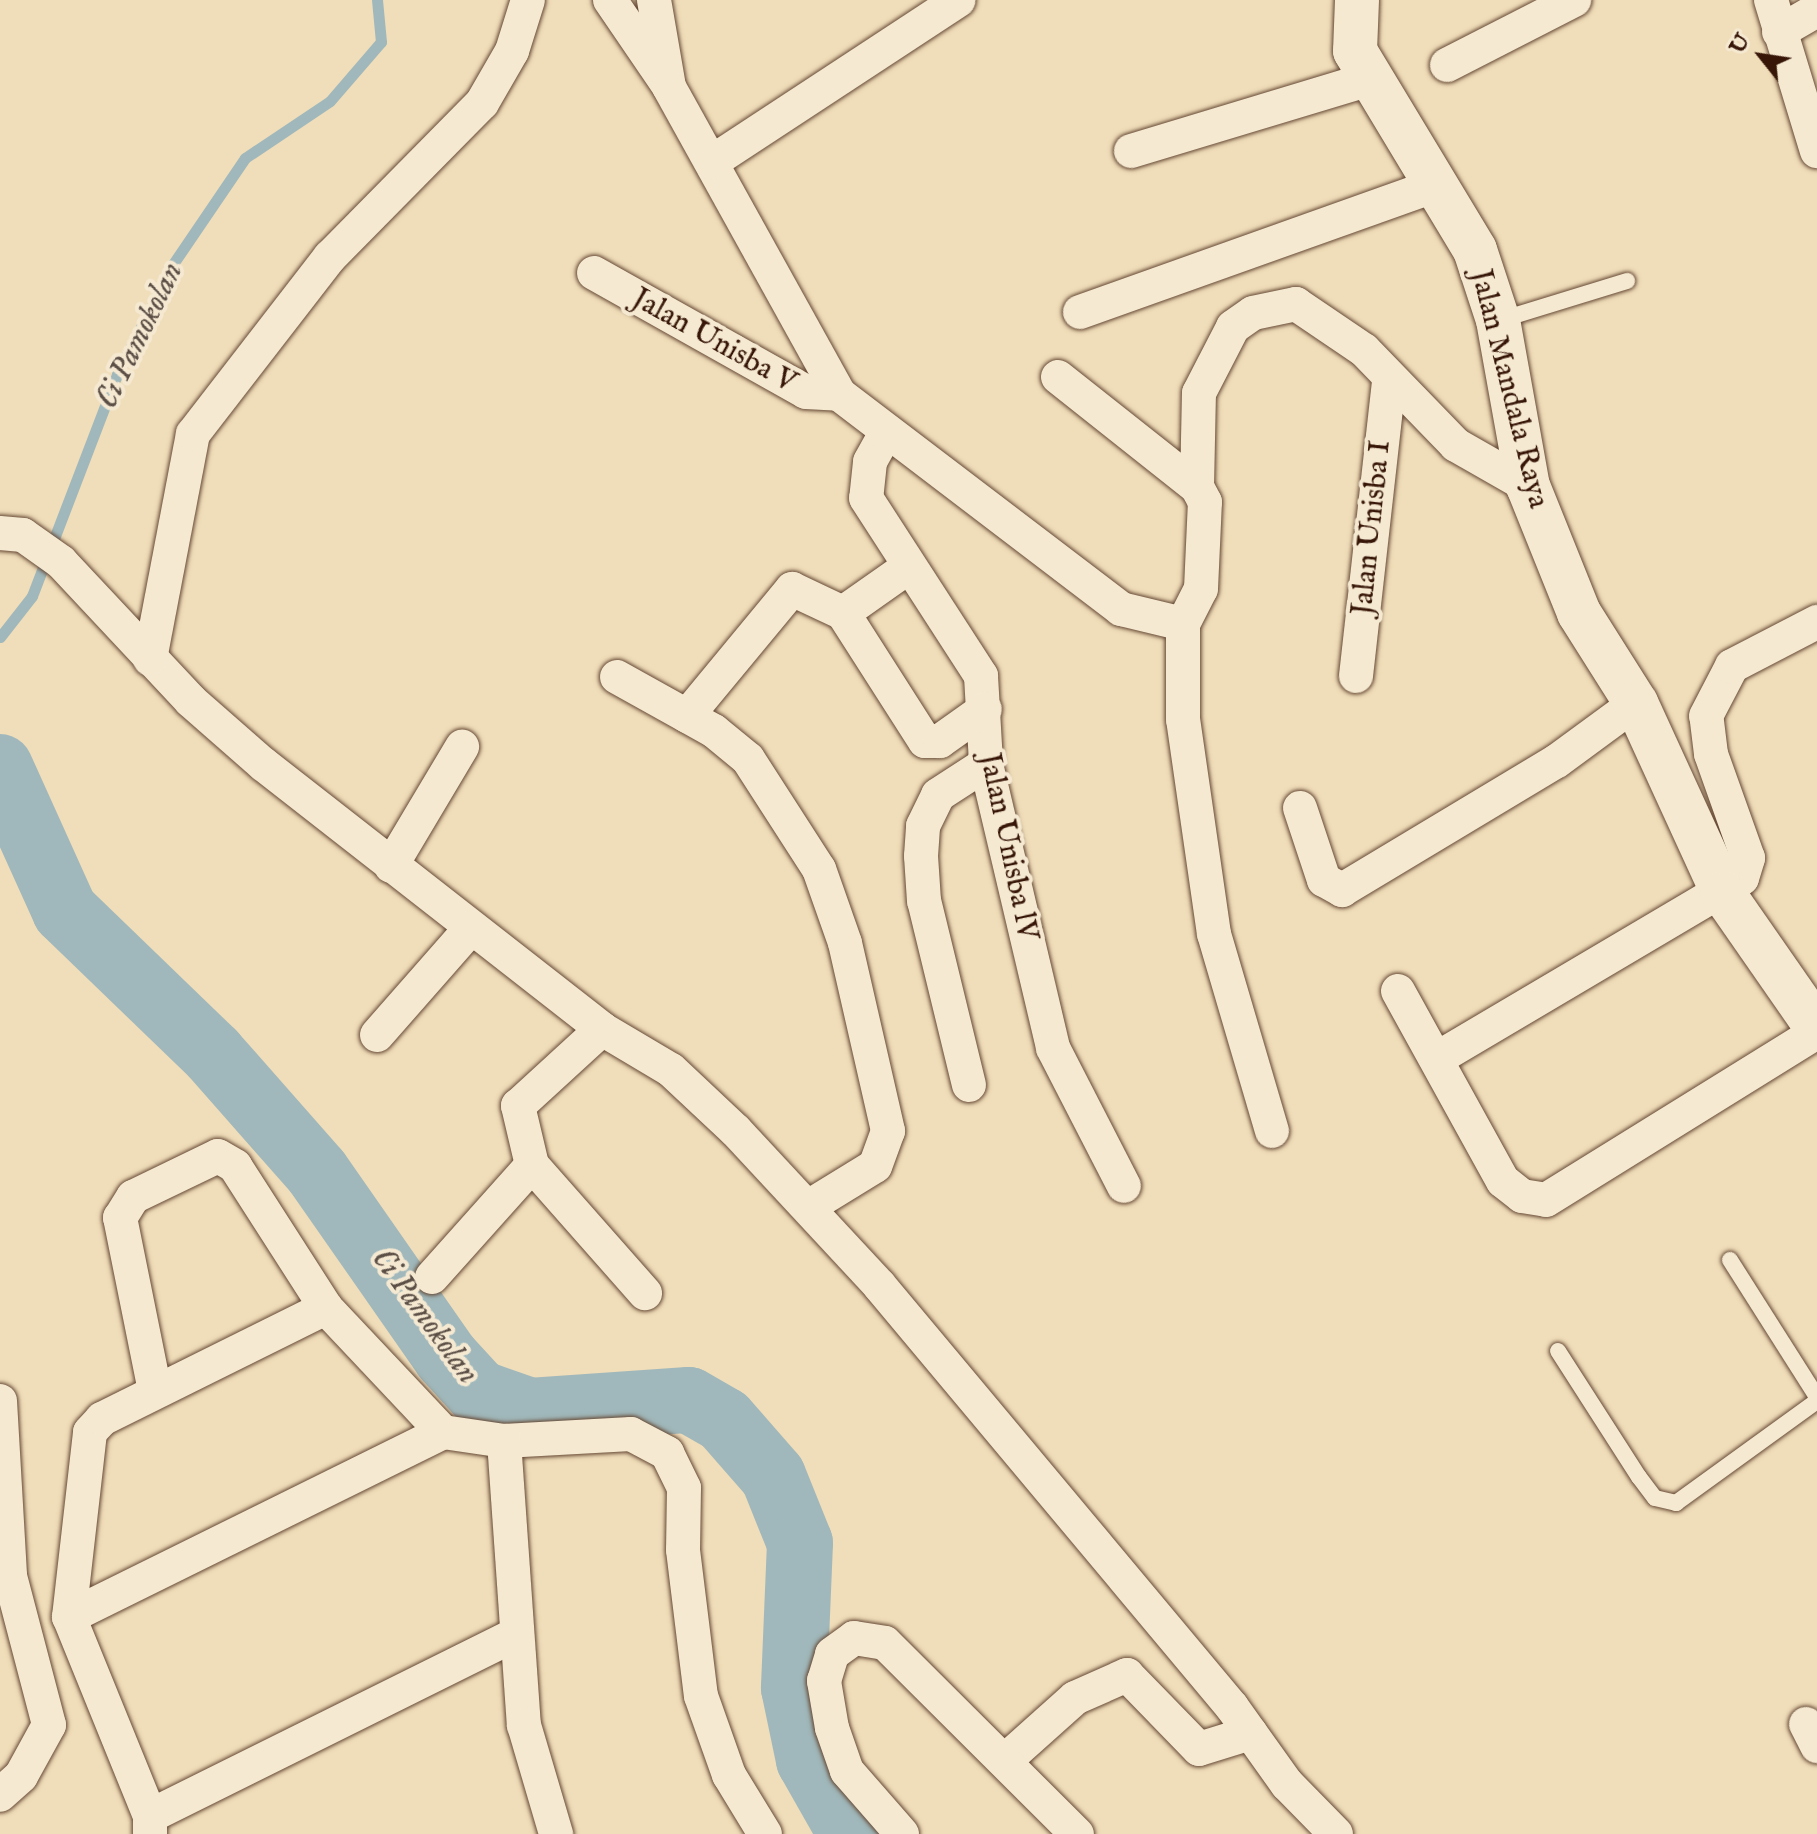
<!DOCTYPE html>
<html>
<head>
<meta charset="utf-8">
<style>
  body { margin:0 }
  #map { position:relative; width:1817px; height:1834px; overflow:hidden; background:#f0ddb9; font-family:"IM FELL English",serif }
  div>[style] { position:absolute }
  .stream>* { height:11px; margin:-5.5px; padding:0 5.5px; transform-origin:5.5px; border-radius:5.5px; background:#a0b8bb }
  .river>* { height:66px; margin:-33px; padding:0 33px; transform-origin:33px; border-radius:33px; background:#a0b8bb }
  .roads { filter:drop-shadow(0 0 2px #654834) drop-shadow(0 0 2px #654834) }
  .lane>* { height:16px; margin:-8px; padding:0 8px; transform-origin:8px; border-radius:8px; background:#f5e9d2 }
  .street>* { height:34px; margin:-17px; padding:0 17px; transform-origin:17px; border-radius:17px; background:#f5e9d2 }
  .secondary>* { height:44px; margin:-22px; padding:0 22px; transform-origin:22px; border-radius:22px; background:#f5e9d2 }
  span { translate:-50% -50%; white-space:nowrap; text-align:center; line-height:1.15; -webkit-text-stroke:8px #f5e9d2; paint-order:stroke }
  .street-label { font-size:30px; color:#371607 }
  .water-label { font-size:32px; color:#5c4f46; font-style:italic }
  .north { position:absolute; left:1721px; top:16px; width:80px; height:80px; -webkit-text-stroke:6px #f5e9d2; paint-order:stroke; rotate:300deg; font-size:22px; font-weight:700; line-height:32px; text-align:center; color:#371607 }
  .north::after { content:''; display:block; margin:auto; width:28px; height:36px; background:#371607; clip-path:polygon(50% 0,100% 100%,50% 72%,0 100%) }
</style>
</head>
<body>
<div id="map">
  <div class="stream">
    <i style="left:0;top:637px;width:52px;rotate:-52deg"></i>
    <i style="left:32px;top:596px;width:238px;rotate:-69deg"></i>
    <i style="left:117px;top:374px;width:123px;rotate:-63deg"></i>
    <i style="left:173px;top:264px;width:128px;rotate:-55.8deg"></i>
    <i style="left:245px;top:158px;width:102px;rotate:-33.8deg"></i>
    <i style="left:330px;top:101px;width:78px;rotate:-49.2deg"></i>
    <i style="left:381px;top:42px;width:42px;rotate:-95.4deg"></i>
  </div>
  <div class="river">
    <i style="left:0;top:767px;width:158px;rotate:65.7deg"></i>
    <i style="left:65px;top:911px;width:206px;rotate:44deg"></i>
    <i style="left:213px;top:1054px;width:157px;rotate:48.6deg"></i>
    <i style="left:317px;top:1172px;width:226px;rotate:55.1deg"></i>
    <i style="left:446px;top:1357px;width:49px;rotate:47.5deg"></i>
    <i style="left:479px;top:1393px;width:54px;rotate:19.4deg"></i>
    <i style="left:530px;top:1411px;width:159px;rotate:-4deg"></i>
    <i style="left:689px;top:1400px;width:40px;rotate:29.7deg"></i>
    <i style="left:724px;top:1420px;width:74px;rotate:48.8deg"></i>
    <i style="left:773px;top:1476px;width:72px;rotate:68.1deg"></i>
    <i style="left:800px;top:1543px;width:145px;rotate:92.4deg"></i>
    <i style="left:794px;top:1688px;width:74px;rotate:78.2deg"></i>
    <i style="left:809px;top:1760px;width:85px;rotate:60.4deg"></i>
  </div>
  <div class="roads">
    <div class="lane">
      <i style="left:1500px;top:320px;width:133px;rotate:-17.1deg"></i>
      <i style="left:1730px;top:1260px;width:162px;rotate:57.6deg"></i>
      <i style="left:1558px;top:1351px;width:150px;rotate:57.3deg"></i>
      <i style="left:1639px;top:1477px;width:26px;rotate:53deg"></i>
      <i style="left:1655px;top:1498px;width:22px;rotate:13deg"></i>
      <i style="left:1676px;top:1503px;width:174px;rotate:-35.9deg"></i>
    </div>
    <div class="street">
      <i style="left:610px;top:0;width:99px;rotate:55.7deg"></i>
      <i style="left:654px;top:0;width:88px;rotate:80.2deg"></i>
      <i style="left:669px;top:87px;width:351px;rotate:61deg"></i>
      <i style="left:839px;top:394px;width:355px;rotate:37.3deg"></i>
      <i style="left:1121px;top:609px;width:64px;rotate:13.6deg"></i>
      <i style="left:1771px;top:0;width:158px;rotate:73.1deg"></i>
      <i style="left:1779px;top:32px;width:44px;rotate:-30.1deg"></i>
      <i style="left:1447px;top:65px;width:143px;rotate:-27.1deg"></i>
      <i style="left:1131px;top:151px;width:249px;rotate:-16.8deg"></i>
      <i style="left:712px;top:162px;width:295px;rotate:-33.3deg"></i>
      <i style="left:594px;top:273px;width:243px;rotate:29.3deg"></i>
      <i style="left:806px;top:392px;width:33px;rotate:3deg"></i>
      <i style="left:1080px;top:312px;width:374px;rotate:-19.6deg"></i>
      <i style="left:1058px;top:377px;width:177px;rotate:38.4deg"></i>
      <i style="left:887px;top:431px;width:35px;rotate:119deg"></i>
      <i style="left:870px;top:462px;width:36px;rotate:96deg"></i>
      <i style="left:866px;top:498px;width:212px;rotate:57.1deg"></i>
      <i style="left:981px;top:676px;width:88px;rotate:86.7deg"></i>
      <i style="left:986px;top:764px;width:292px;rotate:76.7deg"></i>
      <i style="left:1053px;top:1048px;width:155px;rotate:62.8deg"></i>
      <i style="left:0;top:533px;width:23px;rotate:5deg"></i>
      <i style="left:23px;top:535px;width:47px;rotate:35.4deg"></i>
      <i style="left:61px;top:562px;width:190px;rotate:46.9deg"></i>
      <i style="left:191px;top:701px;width:96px;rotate:41.2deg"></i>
      <i style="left:263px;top:764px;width:430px;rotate:38deg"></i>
      <i style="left:602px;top:1029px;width:80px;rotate:30.7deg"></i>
      <i style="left:671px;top:1070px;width:89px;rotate:43.2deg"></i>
      <i style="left:736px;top:1131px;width:210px;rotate:47.1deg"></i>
      <i style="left:879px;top:1285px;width:550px;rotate:50.09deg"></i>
      <i style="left:1232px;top:1707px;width:95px;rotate:54.5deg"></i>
      <i style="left:1287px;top:1784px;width:70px;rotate:45.6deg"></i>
      <i style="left:843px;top:613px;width:152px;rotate:57.4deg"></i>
      <i style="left:925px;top:741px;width:15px"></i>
      <i style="left:940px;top:741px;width:55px;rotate:-35.4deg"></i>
      <i style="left:150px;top:659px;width:229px;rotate:-79.2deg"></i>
      <i style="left:193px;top:434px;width:224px;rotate:-52.3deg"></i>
      <i style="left:330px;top:257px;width:216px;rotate:-45.4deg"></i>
      <i style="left:482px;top:103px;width:60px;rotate:-60deg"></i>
      <i style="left:512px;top:51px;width:53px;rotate:-72.6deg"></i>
      <i style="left:1356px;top:676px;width:298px;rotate:-83.6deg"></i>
      <i style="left:617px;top:677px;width:111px;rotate:29.1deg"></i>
      <i style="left:714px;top:731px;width:44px;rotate:39.5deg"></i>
      <i style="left:748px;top:759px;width:131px;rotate:57.2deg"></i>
      <i style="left:819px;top:869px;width:78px;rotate:70.6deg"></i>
      <i style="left:845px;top:943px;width:193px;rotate:77.1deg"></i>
      <i style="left:888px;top:1131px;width:37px;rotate:110deg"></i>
      <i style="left:875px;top:1166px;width:76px;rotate:148.4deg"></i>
      <i style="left:687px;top:716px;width:165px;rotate:-50.4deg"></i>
      <i style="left:792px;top:589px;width:56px;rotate:25.2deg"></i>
      <i style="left:843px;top:613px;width:78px;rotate:-35.1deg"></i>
      <i style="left:1300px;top:808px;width:76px;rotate:71.6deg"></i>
      <i style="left:1324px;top:880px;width:21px;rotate:29deg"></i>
      <i style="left:1342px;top:890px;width:251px;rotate:-31deg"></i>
      <i style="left:1557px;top:761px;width:98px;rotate:-36.3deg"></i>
      <i style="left:391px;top:866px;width:139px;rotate:-59.2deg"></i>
      <i style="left:1398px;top:991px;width:217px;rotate:61.1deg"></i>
      <i style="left:1503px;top:1181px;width:24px;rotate:38deg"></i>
      <i style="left:1522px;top:1196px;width:24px;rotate:9deg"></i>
      <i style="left:1546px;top:1200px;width:319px;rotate:-31.8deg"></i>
      <i style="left:377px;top:1035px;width:141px;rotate:-48.7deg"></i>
      <i style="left:1438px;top:1058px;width:353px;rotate:-30.6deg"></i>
      <i style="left:1742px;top:878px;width:21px;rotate:-73deg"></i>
      <i style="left:1748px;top:858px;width:110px;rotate:-109.6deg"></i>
      <i style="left:1711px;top:754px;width:38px;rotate:-97deg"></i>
      <i style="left:1706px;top:716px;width:56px;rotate:-62.5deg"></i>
      <i style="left:1732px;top:666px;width:96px;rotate:-27.4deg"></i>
      <i style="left:969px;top:1085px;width:189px;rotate:-103.7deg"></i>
      <i style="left:924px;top:901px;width:45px;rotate:-93.8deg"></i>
      <i style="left:921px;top:856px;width:30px;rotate:-86deg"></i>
      <i style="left:923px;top:826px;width:34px;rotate:-64deg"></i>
      <i style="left:938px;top:795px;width:57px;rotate:-32.9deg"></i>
      <i style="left:1272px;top:1131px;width:205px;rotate:-106.4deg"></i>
      <i style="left:1214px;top:934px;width:216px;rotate:-98.2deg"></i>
      <i style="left:1183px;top:720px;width:96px;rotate:-90deg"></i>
      <i style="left:1183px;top:624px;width:39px;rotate:-63deg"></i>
      <i style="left:1201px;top:589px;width:87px;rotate:-87.4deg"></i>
      <i style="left:1205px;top:502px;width:17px;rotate:-118deg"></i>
      <i style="left:1197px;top:487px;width:94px;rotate:-88.8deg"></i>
      <i style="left:1199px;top:393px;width:74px;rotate:-62.7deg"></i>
      <i style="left:1233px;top:327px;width:24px;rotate:-35deg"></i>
      <i style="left:1253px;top:313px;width:44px;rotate:-11.8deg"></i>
      <i style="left:1296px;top:304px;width:82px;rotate:34.1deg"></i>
      <i style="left:1364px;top:350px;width:132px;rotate:45.9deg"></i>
      <i style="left:1456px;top:445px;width:83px;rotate:29.7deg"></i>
      <i style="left:532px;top:1165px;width:171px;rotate:48.6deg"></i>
      <i style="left:432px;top:1277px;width:150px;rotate:-48.2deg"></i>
      <i style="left:532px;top:1165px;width:61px;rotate:-103.3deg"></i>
      <i style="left:518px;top:1106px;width:114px;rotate:-42.5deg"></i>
      <i style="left:155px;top:1391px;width:177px;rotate:-101.4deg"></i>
      <i style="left:120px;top:1218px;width:25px;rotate:-58deg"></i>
      <i style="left:133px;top:1197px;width:94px;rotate:-25.8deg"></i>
      <i style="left:218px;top:1156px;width:20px;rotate:30deg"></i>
      <i style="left:235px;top:1166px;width:169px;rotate:57.3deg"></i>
      <i style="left:326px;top:1308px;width:170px;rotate:46.7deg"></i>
      <i style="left:443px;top:1432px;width:62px;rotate:8.4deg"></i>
      <i style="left:504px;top:1441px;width:127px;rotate:-3.2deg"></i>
      <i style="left:631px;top:1434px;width:41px;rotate:27.8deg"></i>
      <i style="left:667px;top:1453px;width:39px;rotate:64deg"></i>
      <i style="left:684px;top:1488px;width:62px;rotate:90.9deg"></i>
      <i style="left:683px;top:1550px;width:147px;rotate:83deg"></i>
      <i style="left:701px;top:1696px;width:84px;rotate:70.5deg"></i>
      <i style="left:729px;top:1775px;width:69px;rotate:58.6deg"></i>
      <i style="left:0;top:1401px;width:175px;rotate:86.7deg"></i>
      <i style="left:10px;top:1576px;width:154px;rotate:75.3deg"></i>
      <i style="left:49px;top:1725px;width:58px;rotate:118.8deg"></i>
      <i style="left:21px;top:1776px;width:28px;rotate:138deg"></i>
      <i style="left:504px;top:1441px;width:285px;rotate:86deg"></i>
      <i style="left:524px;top:1725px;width:114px;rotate:73.6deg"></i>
      <i style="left:69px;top:1617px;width:417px;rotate:-26.3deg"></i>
      <i style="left:1806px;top:1724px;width:25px;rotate:63deg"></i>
      <i style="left:1008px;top:1758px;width:90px;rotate:-41.8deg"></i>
      <i style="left:1075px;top:1698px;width:57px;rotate:-23.9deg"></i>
      <i style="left:1127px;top:1675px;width:103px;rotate:45.8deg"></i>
      <i style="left:1199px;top:1749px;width:54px;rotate:-17.1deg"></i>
      <i style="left:150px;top:1816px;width:409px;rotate:-26.4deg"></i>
      <i style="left:150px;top:1834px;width:18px;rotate:-90deg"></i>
      <i style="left:150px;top:1816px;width:215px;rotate:-112.1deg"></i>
      <i style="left:69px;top:1617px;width:186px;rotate:-83.5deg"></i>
      <i style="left:90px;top:1432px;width:18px;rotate:-47deg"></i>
      <i style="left:102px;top:1419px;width:250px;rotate:-26.4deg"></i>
      <i style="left:902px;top:1834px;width:84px;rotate:-131.1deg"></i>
      <i style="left:847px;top:1771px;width:46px;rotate:-109.2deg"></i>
      <i style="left:832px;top:1728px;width:48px;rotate:-99.7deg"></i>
      <i style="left:824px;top:1681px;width:28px;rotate:-73deg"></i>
      <i style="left:832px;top:1654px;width:27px;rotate:-36deg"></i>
      <i style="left:854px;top:1638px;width:31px;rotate:9deg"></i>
      <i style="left:885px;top:1643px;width:271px;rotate:44.9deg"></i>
    </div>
    <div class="secondary">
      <i style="left:1357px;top:0;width:51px;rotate:92.2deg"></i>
      <i style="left:1355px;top:51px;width:232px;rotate:58.9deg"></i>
      <i style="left:1475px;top:250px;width:74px;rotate:71.8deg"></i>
      <i style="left:1498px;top:320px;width:169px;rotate:79.8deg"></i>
      <i style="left:1528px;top:486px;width:137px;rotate:68.1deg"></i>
      <i style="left:1579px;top:613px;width:107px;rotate:57.7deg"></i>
      <i style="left:1636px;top:703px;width:209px;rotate:65.4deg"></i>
      <i style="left:1723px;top:893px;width:165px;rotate:55.2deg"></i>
    </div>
  </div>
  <div class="street-label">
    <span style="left:714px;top:341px;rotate:29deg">Jalan Unisba V</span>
    <span style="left:1509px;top:389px;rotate:76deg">Jalan Mandala Raya</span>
    <span style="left:1372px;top:528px;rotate:-84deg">Jalan Unisba I</span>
    <span style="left:1008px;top:847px;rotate:78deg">Jalan Unisba lV</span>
  </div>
  <div class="water-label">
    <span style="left:141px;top:336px;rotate:-64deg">Ci Pamokolan</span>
    <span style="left:424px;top:1317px;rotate:54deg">Ci Pamokolan</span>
  </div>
  <div class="north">U</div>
</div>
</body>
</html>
